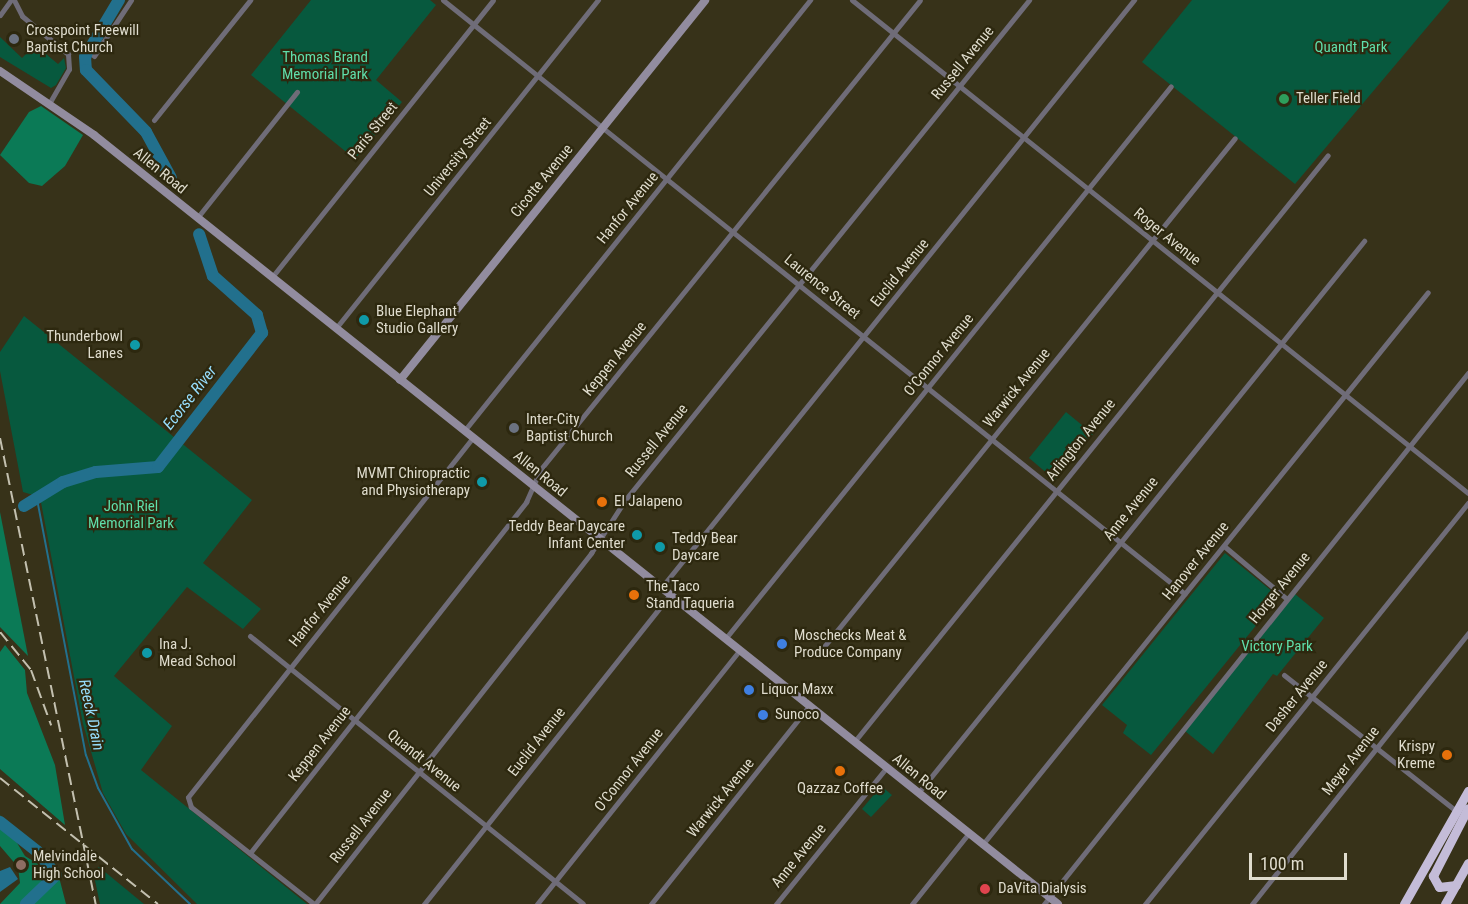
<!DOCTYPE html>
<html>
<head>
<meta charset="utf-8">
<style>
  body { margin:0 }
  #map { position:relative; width:1468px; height:904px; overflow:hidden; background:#373219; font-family:"Roboto Condensed",sans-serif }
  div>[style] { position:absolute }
  .green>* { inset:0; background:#07593e }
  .forest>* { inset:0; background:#0b7a56 }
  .water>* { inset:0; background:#22708d }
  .stream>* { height:2px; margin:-1px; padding:0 1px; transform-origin:1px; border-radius:1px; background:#22708d }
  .river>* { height:12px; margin:-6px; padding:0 6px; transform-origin:6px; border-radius:6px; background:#22708d }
  .street>* { height:5px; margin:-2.5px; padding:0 2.5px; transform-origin:2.5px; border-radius:2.5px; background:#6f6c78 }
  .secondary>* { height:8px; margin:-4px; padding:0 4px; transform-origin:4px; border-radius:4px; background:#928c9f }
  .highway>* { height:9px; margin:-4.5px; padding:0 4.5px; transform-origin:4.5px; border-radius:4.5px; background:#c4bcd8 }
  .rail>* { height:2px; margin-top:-1px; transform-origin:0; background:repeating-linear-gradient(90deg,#c3c0af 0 12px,transparent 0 18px) }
  .dots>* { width:16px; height:16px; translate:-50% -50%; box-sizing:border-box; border:3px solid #2d280f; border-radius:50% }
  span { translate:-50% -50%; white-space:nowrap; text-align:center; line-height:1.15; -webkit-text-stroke:4.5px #2d280f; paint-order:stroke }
  .poi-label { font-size:15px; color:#dfdccd }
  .left { translate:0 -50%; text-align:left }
  .right { translate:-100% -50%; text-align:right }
  .park-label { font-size:15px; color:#5fdfab }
  .street-label { font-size:15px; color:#dfdccd }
  .water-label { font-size:16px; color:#97defd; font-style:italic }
  .scale { position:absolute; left:1249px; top:853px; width:98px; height:27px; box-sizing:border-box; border:3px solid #dfdccd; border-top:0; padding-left:8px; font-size:18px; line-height:21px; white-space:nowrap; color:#dfdccd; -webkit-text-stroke:4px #2d280f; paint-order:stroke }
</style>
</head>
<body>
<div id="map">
  <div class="green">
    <i style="clip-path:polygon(311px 0,430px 0,436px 5px,376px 80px,402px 102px,355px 159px,251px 75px)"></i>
    <i style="clip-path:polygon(1192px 0,1450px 0,1295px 184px,1142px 62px)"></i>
    <i style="clip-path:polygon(0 37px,22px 58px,35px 45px,58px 64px,64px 58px,66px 68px,56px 85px,51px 88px,0 57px)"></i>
    <i style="clip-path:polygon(24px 316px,252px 500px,203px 563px,261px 609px,243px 629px,187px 587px,114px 676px,172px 726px,141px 770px,307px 904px,197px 904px,126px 834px,103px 793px,83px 724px,40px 497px,23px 492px,0 371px,0 352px)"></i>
    <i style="clip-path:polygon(1066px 412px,1093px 434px,1055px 480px,1029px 458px)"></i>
    <i style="clip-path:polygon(1225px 553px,1279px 597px,1151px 755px,1123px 733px,1127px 725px,1102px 705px)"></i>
    <i style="clip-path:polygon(1295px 594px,1324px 618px,1277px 676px,1273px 674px,1213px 754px,1185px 731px)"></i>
    <i style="clip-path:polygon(881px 786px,892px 795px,871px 817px,862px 809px)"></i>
    <i style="clip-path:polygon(99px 867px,144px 904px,100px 904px,93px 871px)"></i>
  </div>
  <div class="forest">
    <i style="clip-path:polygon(41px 106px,83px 135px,65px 166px,42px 186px,29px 183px,0 155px,29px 112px)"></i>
    <i style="clip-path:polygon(0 512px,28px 656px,0 627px)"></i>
    <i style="clip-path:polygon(5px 645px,25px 670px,27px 693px,55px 765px,65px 825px,0 769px,0 652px)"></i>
    <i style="clip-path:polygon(0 815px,25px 856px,59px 877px,66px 904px,0 904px,20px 883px,18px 867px,0 846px)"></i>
  </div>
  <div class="water">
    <i style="clip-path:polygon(10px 867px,18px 879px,0 892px,0 871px)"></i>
  </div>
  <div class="stream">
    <i style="left:37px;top:499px;width:261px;rotate:79.2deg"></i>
    <i style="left:86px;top:755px;width:35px;rotate:70deg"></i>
    <i style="left:98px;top:788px;width:70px;rotate:60.9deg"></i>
    <i style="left:132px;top:849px;width:80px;rotate:43.5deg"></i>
  </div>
  <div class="river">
    <i style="left:119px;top:0;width:66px;rotate:120.8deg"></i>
    <i style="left:85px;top:57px;width:13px;rotate:86deg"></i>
    <i style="left:86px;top:70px;width:86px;rotate:45.9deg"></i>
    <i style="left:146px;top:132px;width:52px;rotate:61.5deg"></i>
    <i style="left:24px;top:506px;width:46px;rotate:-31.6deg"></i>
    <i style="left:63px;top:482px;width:34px;rotate:-17deg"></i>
    <i style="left:96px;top:472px;width:62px;rotate:-4.6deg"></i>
    <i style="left:158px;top:467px;width:170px;rotate:-52.2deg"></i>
    <i style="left:262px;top:333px;width:19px;rotate:-106deg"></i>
    <i style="left:257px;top:315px;width:59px;rotate:-138.4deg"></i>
    <i style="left:213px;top:276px;width:44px;rotate:-108.4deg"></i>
    <i style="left:0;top:822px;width:48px;rotate:38.3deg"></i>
    <i style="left:38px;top:852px;width:29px;rotate:52deg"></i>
    <i style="left:56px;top:875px;width:42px;rotate:136deg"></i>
  </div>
  <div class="street">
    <i style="left:14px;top:0;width:18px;rotate:63deg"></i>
    <i style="left:22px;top:16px;width:60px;rotate:39.6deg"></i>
    <i style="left:68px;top:54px;width:15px;rotate:86deg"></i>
    <i style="left:69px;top:69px;width:38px;rotate:120deg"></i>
    <i style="left:443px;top:0;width:950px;rotate:38.68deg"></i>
    <i style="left:852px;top:0;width:789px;rotate:38.67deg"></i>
    <i style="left:0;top:15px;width:19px;rotate:-54deg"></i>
    <i style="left:94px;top:56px;width:67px;rotate:-56.5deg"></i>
    <i style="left:154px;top:120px;width:154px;rotate:-51.3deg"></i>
    <i style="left:197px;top:218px;width:161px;rotate:-51.6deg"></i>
    <i style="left:272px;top:277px;width:354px;rotate:-51.4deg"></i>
    <i style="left:336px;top:328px;width:420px;rotate:-51.4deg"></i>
    <i style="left:464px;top:431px;width:553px;rotate:-51.24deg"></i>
    <i style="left:1224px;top:546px;width:82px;rotate:40.1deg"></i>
    <i style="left:661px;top:588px;width:755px;rotate:-51.19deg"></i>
    <i style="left:250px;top:636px;width:427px;rotate:38.8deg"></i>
    <i style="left:725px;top:639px;width:710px;rotate:-51.11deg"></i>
    <i style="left:818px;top:654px;width:663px;rotate:-51.06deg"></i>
    <i style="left:1284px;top:675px;width:219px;rotate:38.3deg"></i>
    <i style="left:854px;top:742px;width:754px;rotate:-51.08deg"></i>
    <i style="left:918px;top:793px;width:710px;rotate:-51.06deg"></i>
    <i style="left:982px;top:845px;width:710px;rotate:-51.11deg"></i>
    <i style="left:250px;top:853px;width:447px;rotate:-51.8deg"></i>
    <i style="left:526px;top:502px;width:35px;rotate:-66deg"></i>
    <i style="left:540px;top:470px;width:604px;rotate:-51.04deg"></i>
    <i style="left:314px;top:904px;width:157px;rotate:-141.7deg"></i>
    <i style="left:191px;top:807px;width:10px;rotate:-107deg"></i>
    <i style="left:188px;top:797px;width:458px;rotate:-51.6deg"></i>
    <i style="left:315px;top:904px;width:447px;rotate:-51.8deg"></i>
    <i style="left:591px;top:553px;width:63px;rotate:-57.3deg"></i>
    <i style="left:625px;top:500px;width:643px;rotate:-51.06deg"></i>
    <i style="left:424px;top:904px;width:395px;rotate:-51.5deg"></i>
    <i style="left:537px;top:904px;width:324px;rotate:-51.4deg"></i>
    <i style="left:651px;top:904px;width:253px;rotate:-51.4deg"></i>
    <i style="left:776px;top:904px;width:175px;rotate:-51deg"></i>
    <i style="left:912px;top:904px;width:90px;rotate:-51.3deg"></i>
    <i style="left:1044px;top:904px;width:680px;rotate:-51.39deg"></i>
    <i style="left:1145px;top:904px;width:515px;rotate:-51.15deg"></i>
    <i style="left:1252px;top:904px;width:347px;rotate:-51.4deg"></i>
  </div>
  <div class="secondary">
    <i style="left:0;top:71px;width:114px;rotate:34.2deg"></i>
    <i style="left:94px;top:135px;width:1233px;rotate:38.58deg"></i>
    <i style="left:400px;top:380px;width:487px;rotate:-51.2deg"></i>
  </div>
  <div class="highway">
    <i style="left:1456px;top:885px;width:17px;rotate:173deg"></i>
    <i style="left:1439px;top:887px;width:13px;rotate:-119deg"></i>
    <i style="left:1433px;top:876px;width:76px;rotate:-62.8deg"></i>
    <i style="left:1404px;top:904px;width:130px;rotate:-60.5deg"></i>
    <i style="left:1445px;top:904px;width:47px;rotate:-60.7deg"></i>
  </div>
  <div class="rail">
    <i style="left:0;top:438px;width:476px;rotate:78.4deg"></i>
    <i style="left:0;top:632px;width:49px;rotate:50.8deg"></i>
    <i style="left:31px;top:670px;width:59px;rotate:70deg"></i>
    <i style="left:0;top:778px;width:202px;rotate:38.6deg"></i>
  </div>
  <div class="dots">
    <i style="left:14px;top:39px;background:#6b7280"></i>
    <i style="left:1284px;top:99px;background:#2e9e5b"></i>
    <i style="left:364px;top:320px;background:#0f9aa8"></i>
    <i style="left:135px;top:345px;background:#0f9aa8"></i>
    <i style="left:514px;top:428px;background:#6b7280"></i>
    <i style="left:482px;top:482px;background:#0f9aa8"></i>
    <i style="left:602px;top:502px;background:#e8710a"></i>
    <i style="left:637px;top:535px;background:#0f9aa8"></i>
    <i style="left:660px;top:547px;background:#0f9aa8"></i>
    <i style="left:634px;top:595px;background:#e8710a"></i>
    <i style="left:782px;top:644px;background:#3f7fe0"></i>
    <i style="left:147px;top:653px;background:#0f9aa8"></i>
    <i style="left:749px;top:690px;background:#3f7fe0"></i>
    <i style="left:763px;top:715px;background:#3f7fe0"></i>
    <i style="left:1447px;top:755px;background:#e8710a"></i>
    <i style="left:840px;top:771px;background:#e8710a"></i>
    <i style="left:21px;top:865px;background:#8d6e63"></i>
    <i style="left:985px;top:889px;background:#e0444e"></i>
  </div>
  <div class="poi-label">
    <span class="left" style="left:26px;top:39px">Crosspoint Freewill<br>Baptist Church</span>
    <span class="left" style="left:1296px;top:99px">Teller Field</span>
    <span class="left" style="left:376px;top:320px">Blue Elephant<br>Studio Gallery</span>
    <span class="right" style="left:123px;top:345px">Thunderbowl<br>Lanes</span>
    <span class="left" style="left:526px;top:428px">Inter-City<br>Baptist Church</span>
    <span class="right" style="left:470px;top:482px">MVMT Chiropractic<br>and Physiotherapy</span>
    <span class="left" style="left:614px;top:502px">El Jalapeno</span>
    <span class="right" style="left:625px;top:535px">Teddy Bear Daycare<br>Infant Center</span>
    <span class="left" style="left:672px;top:547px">Teddy Bear<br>Daycare</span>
    <span class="left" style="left:646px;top:595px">The Taco<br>Stand Taqueria</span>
    <span class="left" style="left:794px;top:644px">Moschecks Meat &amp;<br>Produce Company</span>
    <span class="left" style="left:159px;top:653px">Ina J.<br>Mead School</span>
    <span class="left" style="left:761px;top:690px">Liquor Maxx</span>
    <span class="left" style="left:775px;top:715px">Sunoco</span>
    <span class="right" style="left:1435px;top:755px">Krispy<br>Kreme</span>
    <span style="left:840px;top:789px">Qazzaz Coffee</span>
    <span class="left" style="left:33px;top:865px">Melvindale<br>High School</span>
    <span class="left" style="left:998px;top:889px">DaVita Dialysis</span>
  </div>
  <div class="park-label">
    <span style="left:1351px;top:48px">Quandt Park</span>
    <span style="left:325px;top:66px">Thomas Brand<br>Memorial Park</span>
    <span style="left:131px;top:515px">John Riel<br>Memorial Park</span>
    <span style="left:1277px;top:647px">Victory Park</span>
  </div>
  <div class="street-label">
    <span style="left:963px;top:63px;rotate:-51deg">Russell Avenue</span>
    <span style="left:373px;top:131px;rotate:-51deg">Paris Street</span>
    <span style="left:458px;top:157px;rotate:-51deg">University Street</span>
    <span style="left:160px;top:171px;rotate:39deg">Allen Road</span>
    <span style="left:542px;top:181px;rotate:-51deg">Cicotte Avenue</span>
    <span style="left:628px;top:208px;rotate:-51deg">Hanfor Avenue</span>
    <span style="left:1167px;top:237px;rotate:39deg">Roger Avenue</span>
    <span style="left:900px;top:273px;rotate:-51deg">Euclid Avenue</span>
    <span style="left:822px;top:287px;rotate:39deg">Laurence Street</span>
    <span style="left:939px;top:355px;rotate:-51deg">O'Connor Avenue</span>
    <span style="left:615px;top:359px;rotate:-51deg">Keppen Avenue</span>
    <span style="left:1017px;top:388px;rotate:-51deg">Warwick Avenue</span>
    <span style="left:1081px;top:440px;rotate:-51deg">Arlington Avenue</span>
    <span style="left:657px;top:441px;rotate:-51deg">Russell Avenue</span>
    <span style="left:540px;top:474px;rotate:39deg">Allen Road</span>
    <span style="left:1131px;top:509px;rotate:-51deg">Anne Avenue</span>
    <span style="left:1196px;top:561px;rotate:-51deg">Hanover Avenue</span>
    <span style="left:1280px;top:588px;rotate:-51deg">Horger Avenue</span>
    <span style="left:320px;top:611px;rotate:-51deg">Hanfor Avenue</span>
    <span style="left:1297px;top:696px;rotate:-51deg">Dasher Avenue</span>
    <span style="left:537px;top:742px;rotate:-52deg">Euclid Avenue</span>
    <span style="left:320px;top:744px;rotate:-52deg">Keppen Avenue</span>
    <span style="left:424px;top:761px;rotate:39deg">Quandt Avenue</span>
    <span style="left:1351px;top:761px;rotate:-52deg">Meyer Avenue</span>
    <span style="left:629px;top:770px;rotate:-52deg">O'Connor Avenue</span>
    <span style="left:919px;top:777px;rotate:39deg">Allen Road</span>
    <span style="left:721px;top:798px;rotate:-51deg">Warwick Avenue</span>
    <span style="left:361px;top:826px;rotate:-52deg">Russell Avenue</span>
    <span style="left:799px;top:856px;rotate:-51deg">Anne Avenue</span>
  </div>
  <div class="water-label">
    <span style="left:190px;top:398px;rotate:-52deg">Ecorse River</span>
    <span style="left:91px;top:715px;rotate:78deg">Reeck Drain</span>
  </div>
  <div class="scale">100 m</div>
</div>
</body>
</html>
